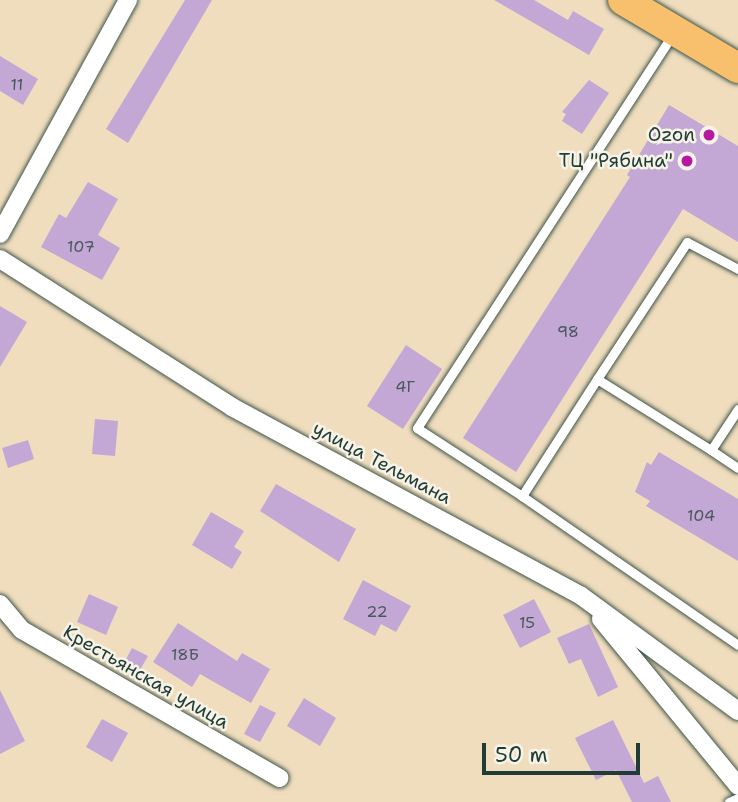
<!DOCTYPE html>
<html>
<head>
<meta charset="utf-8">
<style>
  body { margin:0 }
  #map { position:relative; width:738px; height:802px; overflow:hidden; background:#f0ddbe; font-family:"Shantell Sans",sans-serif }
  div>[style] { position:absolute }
  .building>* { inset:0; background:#c3a7d4 }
  .roads { filter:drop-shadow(0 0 2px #3e5549) drop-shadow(0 0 2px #3e5549) }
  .service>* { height:9px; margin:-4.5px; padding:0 4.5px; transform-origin:4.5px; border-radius:4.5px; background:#fff }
  .minor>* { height:18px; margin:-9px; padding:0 9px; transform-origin:9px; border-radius:9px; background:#fff }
  .primary>* { height:30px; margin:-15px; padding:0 15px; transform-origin:15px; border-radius:15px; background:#f8bf6c }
  .dots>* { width:19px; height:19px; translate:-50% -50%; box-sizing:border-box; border:4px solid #f7f3e8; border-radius:50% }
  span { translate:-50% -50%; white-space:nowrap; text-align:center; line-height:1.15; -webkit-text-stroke:5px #f7f3e8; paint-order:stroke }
  .number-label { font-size:16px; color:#48585c }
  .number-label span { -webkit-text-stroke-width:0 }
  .poi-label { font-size:19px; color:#1f3d34 }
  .right { translate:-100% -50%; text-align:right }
  .street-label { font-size:19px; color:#1f3d34 }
  .scale { position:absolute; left:482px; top:743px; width:158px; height:32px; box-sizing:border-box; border:4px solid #1f3d34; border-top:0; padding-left:9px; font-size:21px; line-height:24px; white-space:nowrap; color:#1f3d34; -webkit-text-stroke:5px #f7f3e8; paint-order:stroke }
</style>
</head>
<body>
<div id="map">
  <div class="building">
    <i style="clip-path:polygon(185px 0,212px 0,128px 143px,106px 129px)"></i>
    <i style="clip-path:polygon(494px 0,534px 0,568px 20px,573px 11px,604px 29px,589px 55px)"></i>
    <i style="clip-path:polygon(0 56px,38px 79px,23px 105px,0 91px)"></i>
    <i style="clip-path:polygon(589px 80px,609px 93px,582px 134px,562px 121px,566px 114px,562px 112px)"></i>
    <i style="clip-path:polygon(669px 105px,738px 146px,738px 242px,683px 209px,516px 472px,463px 438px,630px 177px,627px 175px)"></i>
    <i style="clip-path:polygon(88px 182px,118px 199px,98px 235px,120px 248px,102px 280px,41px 247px,59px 214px,66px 218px)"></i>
    <i style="clip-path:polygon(0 306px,27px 322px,0 367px)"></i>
    <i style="clip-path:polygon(406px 345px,442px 369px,403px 429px,367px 406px)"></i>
    <i style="clip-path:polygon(95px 419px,118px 421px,115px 456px,92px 454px)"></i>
    <i style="clip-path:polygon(28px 440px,34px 459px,8px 468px,2px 448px)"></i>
    <i style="clip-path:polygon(659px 452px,738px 499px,738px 561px,646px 506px,650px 501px,635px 492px,647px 462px,651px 465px)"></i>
    <i style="clip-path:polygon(276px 484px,356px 529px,339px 562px,260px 511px)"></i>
    <i style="clip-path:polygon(211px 512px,244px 531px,234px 547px,242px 552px,232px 569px,192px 545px)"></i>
    <i style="clip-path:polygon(363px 580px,411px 606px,396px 632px,381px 624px,375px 636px,343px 619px)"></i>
    <i style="clip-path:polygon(89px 594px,118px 607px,106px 635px,77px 622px)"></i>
    <i style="clip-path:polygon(534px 599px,551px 632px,520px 648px,503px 615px)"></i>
    <i style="clip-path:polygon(178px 623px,237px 661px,242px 653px,270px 669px,251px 703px,200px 674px,192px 687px,153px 662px)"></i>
    <i style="clip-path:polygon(589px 624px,618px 687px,598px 697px,581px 659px,569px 664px,557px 638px)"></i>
    <i style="clip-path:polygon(132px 648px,148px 656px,137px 675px,122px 667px)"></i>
    <i style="clip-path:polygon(0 690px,25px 741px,0 754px)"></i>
    <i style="clip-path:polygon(304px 698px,336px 718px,320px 746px,287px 726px)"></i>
    <i style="clip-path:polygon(260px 705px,276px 713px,260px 742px,244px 734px)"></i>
    <i style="clip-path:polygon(102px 719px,128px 733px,112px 762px,86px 747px)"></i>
    <i style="clip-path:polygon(613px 720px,644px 783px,658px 776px,671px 802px,632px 802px,616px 770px,596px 780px,575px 738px)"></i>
  </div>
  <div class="roads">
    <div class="service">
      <i style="left:597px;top:379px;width:164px;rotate:-56.7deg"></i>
      <i style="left:687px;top:242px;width:58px;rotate:27.9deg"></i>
      <i style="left:738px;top:409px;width:49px;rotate:123.4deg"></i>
      <i style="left:711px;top:450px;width:32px;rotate:34deg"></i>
      <i style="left:711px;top:450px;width:134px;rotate:-148.1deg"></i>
      <i style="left:597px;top:379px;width:139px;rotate:122.7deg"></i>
      <i style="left:522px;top:496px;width:262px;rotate:34.6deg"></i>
      <i style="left:522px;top:496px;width:125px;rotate:-147.1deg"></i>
      <i style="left:417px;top:428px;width:468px;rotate:-57deg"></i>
      <i style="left:729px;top:802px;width:10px;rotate:-24deg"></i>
    </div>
    <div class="minor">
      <i style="left:0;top:234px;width:267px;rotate:-61.3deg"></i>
      <i style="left:0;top:259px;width:275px;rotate:32.5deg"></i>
      <i style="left:232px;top:407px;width:396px;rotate:28.4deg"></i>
      <i style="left:580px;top:595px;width:196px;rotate:36.3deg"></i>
      <i style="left:0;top:604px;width:34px;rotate:50deg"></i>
      <i style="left:22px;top:630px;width:297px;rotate:29.9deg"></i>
      <i style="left:601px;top:619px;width:216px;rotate:50.6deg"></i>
    </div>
    <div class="primary">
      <i style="left:623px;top:0;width:134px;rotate:30.6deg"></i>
    </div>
  </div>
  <div class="dots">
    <i style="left:709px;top:135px;background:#b5179e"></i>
    <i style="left:687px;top:161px;background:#b5179e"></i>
  </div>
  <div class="number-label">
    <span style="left:17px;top:85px">11</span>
    <span style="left:81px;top:247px">107</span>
    <span style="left:568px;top:332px">98</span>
    <span style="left:405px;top:387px">4Г</span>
    <span style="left:701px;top:516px">104</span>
    <span style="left:377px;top:612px">22</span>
    <span style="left:527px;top:623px">15</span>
    <span style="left:185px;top:655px">18Б</span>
  </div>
  <div class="poi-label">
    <span class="right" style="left:695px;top:135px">Ozon</span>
    <span class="right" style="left:673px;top:161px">ТЦ "Рябина"</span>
  </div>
  <div class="street-label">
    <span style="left:382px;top:463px;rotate:28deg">улица Тельмана</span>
    <span style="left:146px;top:677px;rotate:30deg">Крестьянская улица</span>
  </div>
  <div class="scale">50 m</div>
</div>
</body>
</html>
